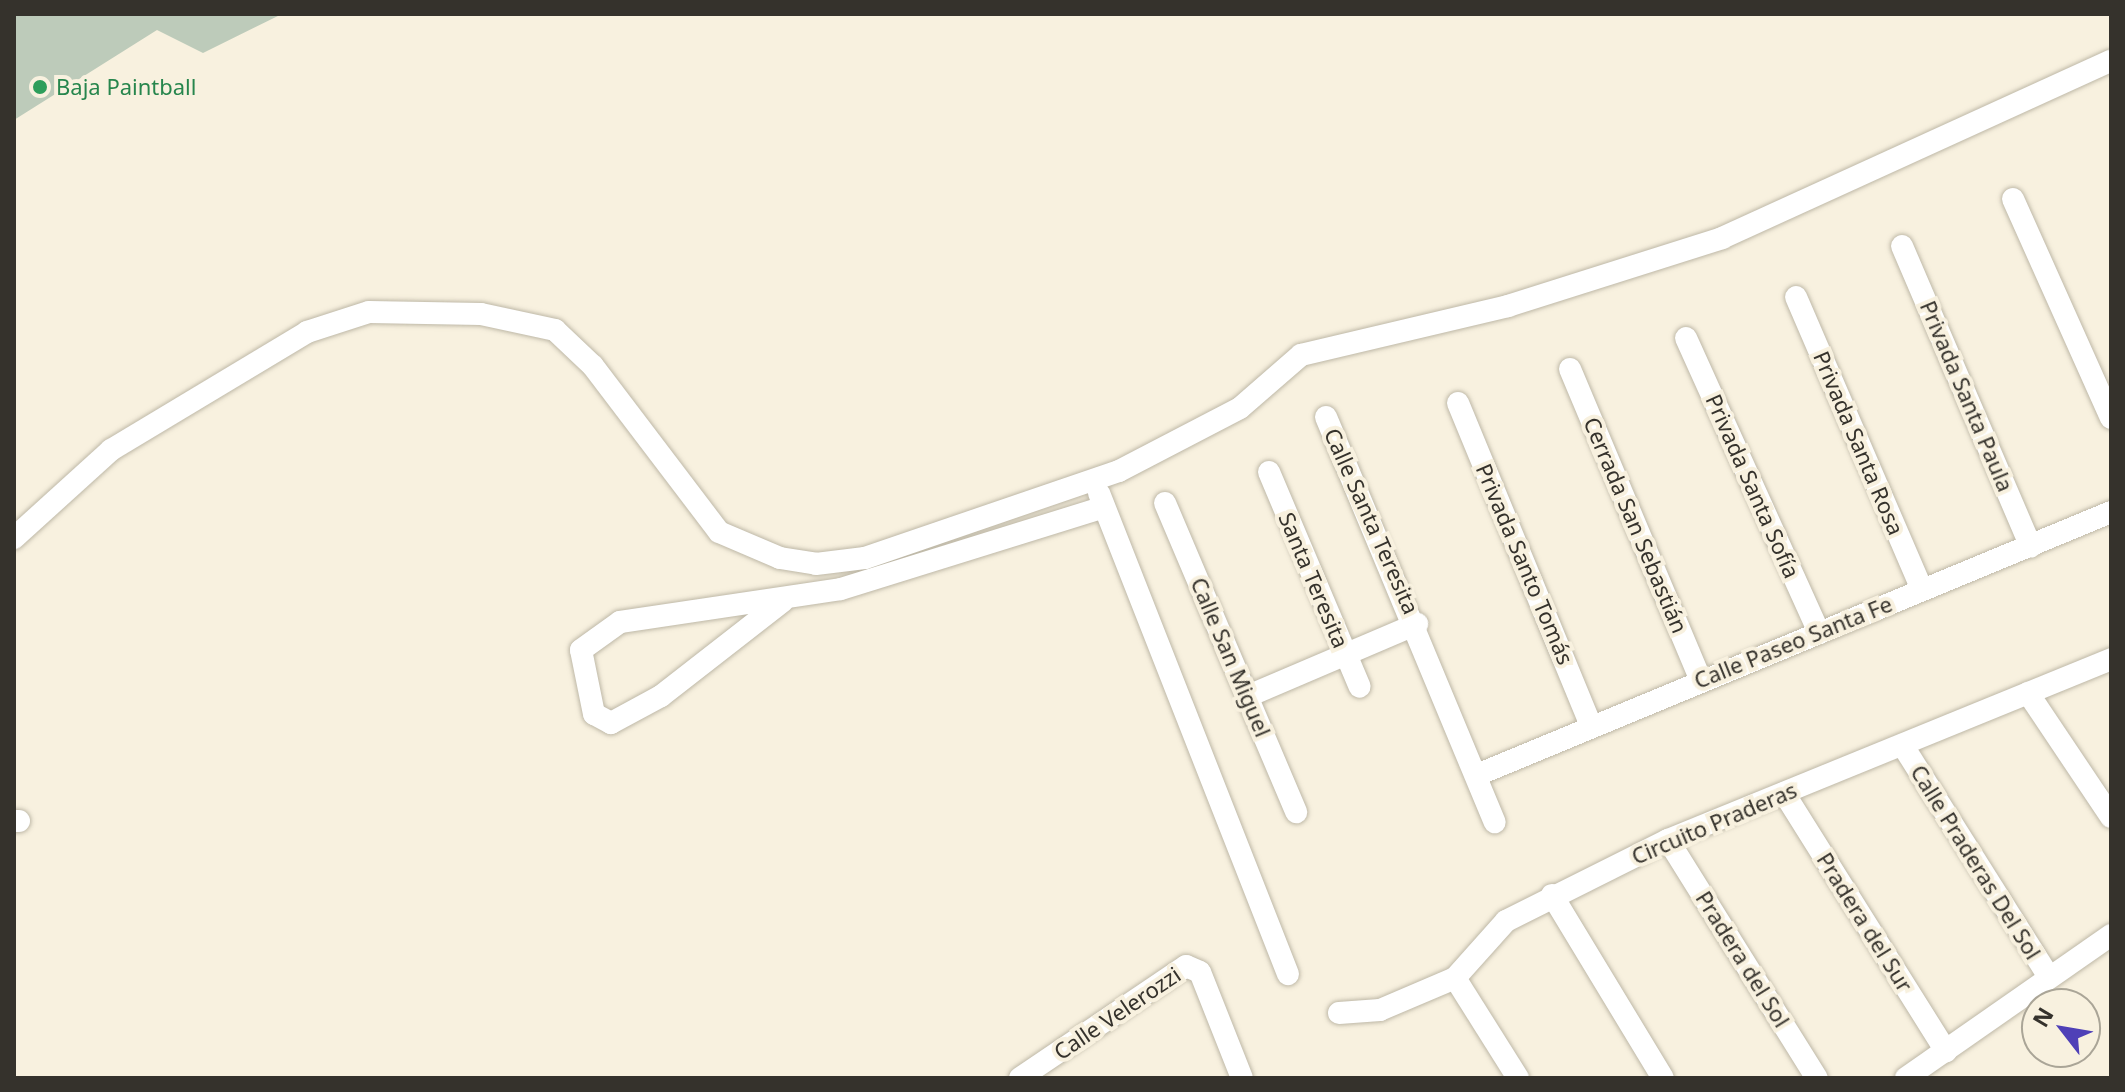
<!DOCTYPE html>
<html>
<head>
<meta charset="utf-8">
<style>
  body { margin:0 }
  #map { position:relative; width:2125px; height:1092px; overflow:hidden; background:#f8f1df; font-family:"Noto Sans",sans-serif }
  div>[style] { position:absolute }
  .green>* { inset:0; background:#bdcbba }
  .roads { filter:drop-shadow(0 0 2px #beb8a7) drop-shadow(0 0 2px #beb8a7) }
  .minor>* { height:22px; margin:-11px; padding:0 11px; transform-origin:11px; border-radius:11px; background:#fff }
  .dots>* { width:22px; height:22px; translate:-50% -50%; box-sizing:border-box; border:4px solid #f8f1df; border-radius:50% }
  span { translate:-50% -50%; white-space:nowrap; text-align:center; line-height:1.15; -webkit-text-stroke:8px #f8f1df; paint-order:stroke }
  .leisure-label { font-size:22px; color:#27864d }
  .left { translate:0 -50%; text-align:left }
  .street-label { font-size:22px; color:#35322c }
  .frame { position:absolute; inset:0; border:16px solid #35322c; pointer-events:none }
  .north { position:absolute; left:2021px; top:988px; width:80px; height:80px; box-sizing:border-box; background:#f8f1df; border:2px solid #aaa597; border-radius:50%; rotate:301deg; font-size:22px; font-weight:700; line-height:32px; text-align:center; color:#35322c }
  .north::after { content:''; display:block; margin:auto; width:28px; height:36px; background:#4f40b7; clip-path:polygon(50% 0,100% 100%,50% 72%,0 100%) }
</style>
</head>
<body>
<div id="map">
  <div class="green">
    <i style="clip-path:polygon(14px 14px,282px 14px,203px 53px,157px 30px,14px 120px)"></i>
  </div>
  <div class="roads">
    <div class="minor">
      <i style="left:2013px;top:199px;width:240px;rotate:65.9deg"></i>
      <i style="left:1902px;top:246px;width:327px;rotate:66.8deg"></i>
      <i style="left:1796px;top:297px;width:318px;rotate:66.7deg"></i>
      <i style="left:1686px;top:338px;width:324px;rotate:65.7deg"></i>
      <i style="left:1570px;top:369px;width:337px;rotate:67.2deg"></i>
      <i style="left:1458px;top:403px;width:348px;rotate:67.6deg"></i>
      <i style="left:1326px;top:417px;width:439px;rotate:67.4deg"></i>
      <i style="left:1269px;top:472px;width:233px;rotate:67.1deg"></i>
      <i style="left:1099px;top:493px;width:517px;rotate:68.55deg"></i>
      <i style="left:1165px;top:503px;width:336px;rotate:67deg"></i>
      <i style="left:14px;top:538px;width:131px;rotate:-42.2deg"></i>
      <i style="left:111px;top:450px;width:229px;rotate:-31deg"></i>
      <i style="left:307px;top:332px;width:65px;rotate:-17.9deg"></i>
      <i style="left:369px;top:312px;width:112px;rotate:1deg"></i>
      <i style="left:481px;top:314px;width:76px;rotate:12.2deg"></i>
      <i style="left:555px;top:330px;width:52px;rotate:43.5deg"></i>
      <i style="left:593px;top:366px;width:208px;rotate:52.8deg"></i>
      <i style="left:719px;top:532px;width:66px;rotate:23.1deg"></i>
      <i style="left:780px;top:558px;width:36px;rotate:9deg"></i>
      <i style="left:816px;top:564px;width:49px;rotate:-7deg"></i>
      <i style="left:865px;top:558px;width:268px;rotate:-18.9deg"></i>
      <i style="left:1119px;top:471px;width:136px;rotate:-27.5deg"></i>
      <i style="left:1240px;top:408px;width:81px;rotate:-41deg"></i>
      <i style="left:1301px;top:355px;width:213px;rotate:-13.3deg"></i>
      <i style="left:1508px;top:306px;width:225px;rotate:-17.6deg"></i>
      <i style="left:1722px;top:238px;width:427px;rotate:-24.5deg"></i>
      <i style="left:783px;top:601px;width:155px;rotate:142.1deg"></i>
      <i style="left:661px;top:696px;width:57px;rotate:151.6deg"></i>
      <i style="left:611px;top:723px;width:19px;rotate:-152deg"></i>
      <i style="left:594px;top:714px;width:65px;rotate:-101.5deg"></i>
      <i style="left:581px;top:650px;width:48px;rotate:-35.7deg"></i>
      <i style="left:620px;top:622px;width:223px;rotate:-8.5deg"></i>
      <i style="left:841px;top:589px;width:275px;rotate:-17.3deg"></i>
      <i style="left:2028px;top:693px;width:149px;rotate:56.2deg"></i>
      <i style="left:1248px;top:696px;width:184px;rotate:-23.1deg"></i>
      <i style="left:1903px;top:746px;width:273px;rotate:57.7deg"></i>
      <i style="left:1477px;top:775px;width:686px;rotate:-22.53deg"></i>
      <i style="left:1784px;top:793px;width:305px;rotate:57.9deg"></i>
      <i style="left:14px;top:821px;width:5px"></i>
      <i style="left:1668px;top:840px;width:281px;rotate:58deg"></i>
      <i style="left:1552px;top:895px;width:214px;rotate:58.8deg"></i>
      <i style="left:1455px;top:978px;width:118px;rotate:57.8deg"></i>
      <i style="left:1339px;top:1013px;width:41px;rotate:-4.2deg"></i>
      <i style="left:1380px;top:1010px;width:82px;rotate:-23.1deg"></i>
      <i style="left:1455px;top:978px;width:76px;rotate:-48.2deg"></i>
      <i style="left:1506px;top:921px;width:181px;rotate:-26.6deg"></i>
      <i style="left:1668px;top:840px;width:479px;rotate:-22.2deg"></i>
      <i style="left:1020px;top:1078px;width:200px;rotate:-34deg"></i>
      <i style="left:1186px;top:966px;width:15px;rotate:23deg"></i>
      <i style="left:1200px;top:972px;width:114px;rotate:68.4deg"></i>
      <i style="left:1906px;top:1078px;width:250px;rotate:-34.9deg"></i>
    </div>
  </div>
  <div class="dots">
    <i style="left:40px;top:87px;background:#2e9e5b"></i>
  </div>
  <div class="leisure-label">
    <span class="left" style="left:56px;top:87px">Baja Paintball</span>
  </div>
  <div class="street-label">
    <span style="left:1967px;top:396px;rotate:67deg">Privada Santa Paula</span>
    <span style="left:1859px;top:443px;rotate:67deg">Privada Santa Rosa</span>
    <span style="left:1753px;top:486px;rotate:66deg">Privada Santa Sofía</span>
    <span style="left:1372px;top:521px;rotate:66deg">Calle Santa Teresita</span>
    <span style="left:1636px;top:525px;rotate:67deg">Cerrada San Sebastián</span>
    <span style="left:1525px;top:564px;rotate:67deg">Privada Santo Tomás</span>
    <span style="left:1314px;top:580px;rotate:67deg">Santa Teresita</span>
    <span style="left:1793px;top:642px;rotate:-22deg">Calle Paseo Santa Fe</span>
    <span style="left:1231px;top:657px;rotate:67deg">Calle San Miguel</span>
    <span style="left:1714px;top:823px;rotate:-23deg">Circuito Praderas</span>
    <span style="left:1976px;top:862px;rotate:58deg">Calle Praderas Del Sol</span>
    <span style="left:1865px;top:922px;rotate:58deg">Pradera del Sur</span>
    <span style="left:1743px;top:959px;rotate:58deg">Pradera del Sol</span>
    <span style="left:1117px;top:1013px;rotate:-34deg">Calle Velerozzi</span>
  </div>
  <div class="frame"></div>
  <div class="north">N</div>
</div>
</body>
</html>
